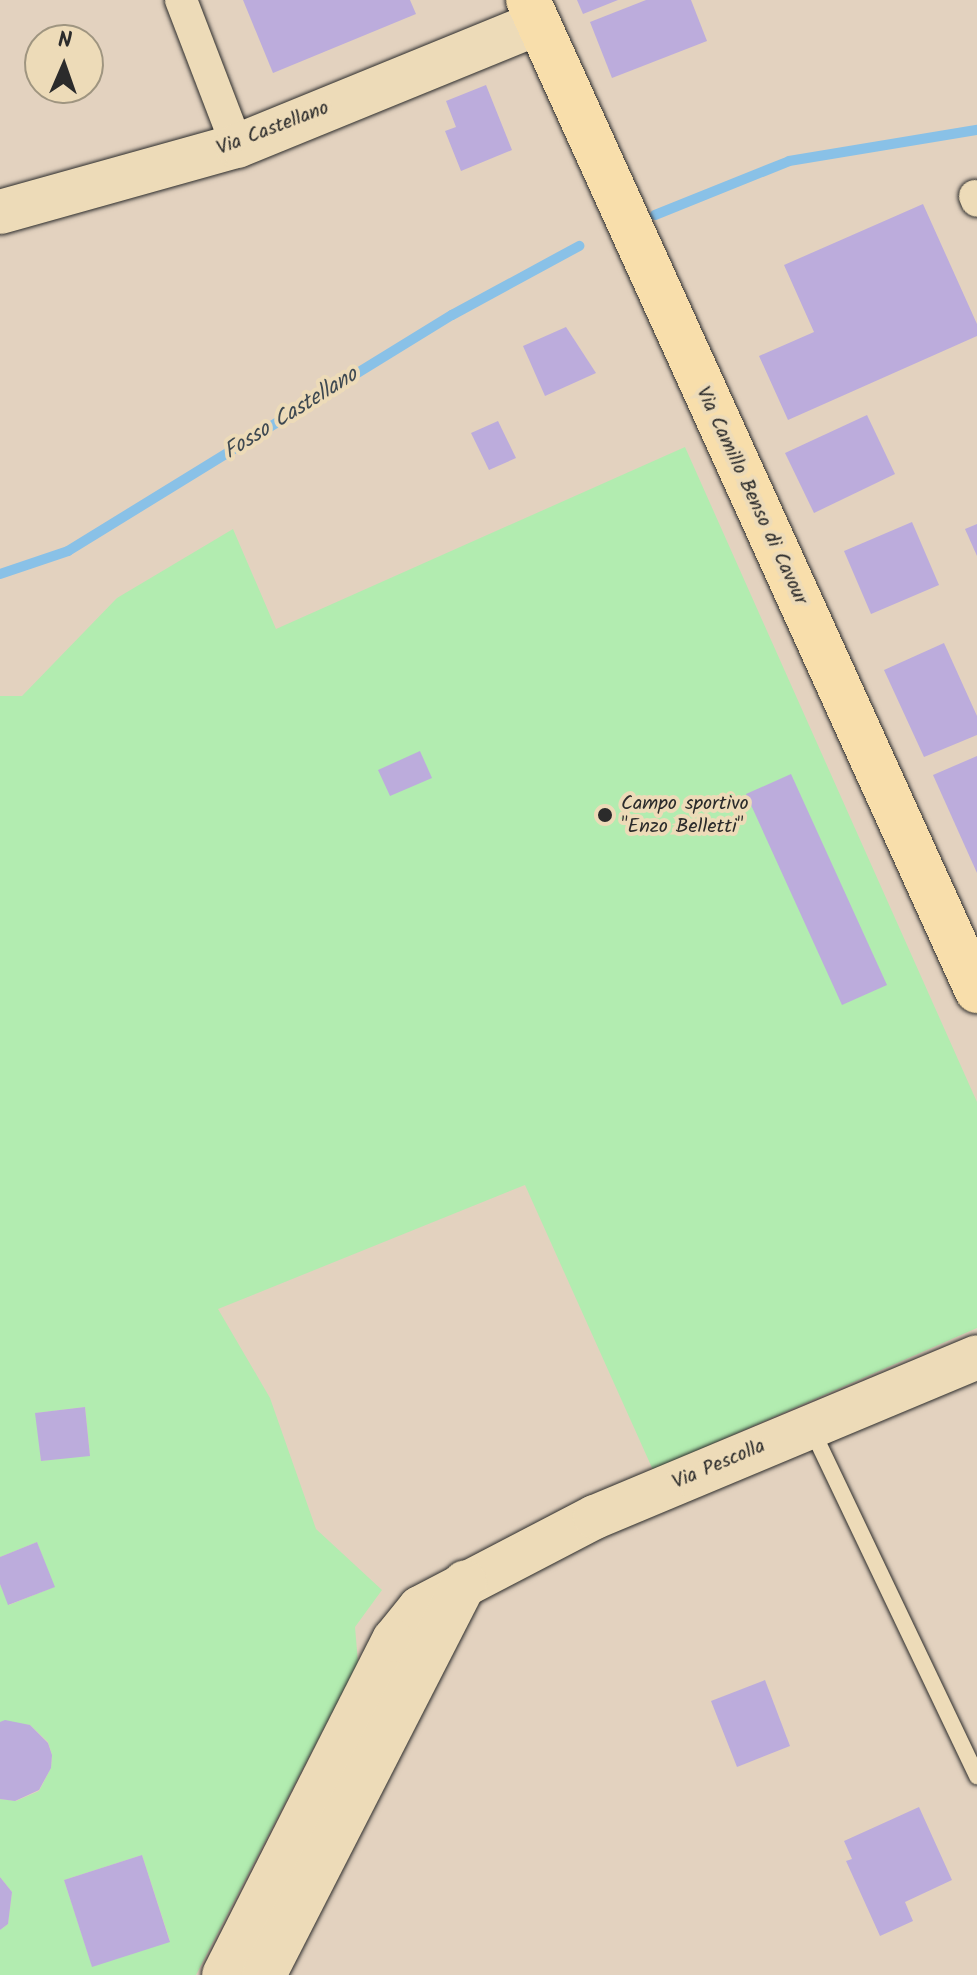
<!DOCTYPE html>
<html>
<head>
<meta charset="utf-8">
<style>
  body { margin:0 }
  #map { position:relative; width:977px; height:1975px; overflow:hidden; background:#e3d2bf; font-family:Kalam,sans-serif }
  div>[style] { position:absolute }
  .green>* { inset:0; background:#b2ecb0 }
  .stream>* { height:10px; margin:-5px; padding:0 5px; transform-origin:5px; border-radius:5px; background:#89c1e7 }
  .building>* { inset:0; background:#bcacdc }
  .roads { filter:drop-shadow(0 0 2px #2b2b2b) drop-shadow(0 0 2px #2b2b2b) }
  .lane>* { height:16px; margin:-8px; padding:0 8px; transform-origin:8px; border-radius:8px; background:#eddbb8 }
  .street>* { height:32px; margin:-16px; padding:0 16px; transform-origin:16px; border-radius:16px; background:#eddbb8 }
  .secondary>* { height:44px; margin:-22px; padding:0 22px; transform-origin:22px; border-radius:22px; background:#eddbb8 }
  .primary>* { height:44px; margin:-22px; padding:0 22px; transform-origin:22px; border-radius:22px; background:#f8deab }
  .dots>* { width:22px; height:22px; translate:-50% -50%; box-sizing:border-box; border:4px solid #eddbb8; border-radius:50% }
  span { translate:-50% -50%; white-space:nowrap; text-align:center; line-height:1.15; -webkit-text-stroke:8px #eddbb8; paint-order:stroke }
  .street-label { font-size:20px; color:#2b2b2b }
  .poi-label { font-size:20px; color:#2b2b2b }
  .left { translate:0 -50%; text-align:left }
  .water-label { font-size:22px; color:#3e4951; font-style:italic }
  .north { position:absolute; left:24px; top:24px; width:80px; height:80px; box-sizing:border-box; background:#eddbb8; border:2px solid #9f9580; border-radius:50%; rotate:2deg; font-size:22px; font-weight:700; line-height:32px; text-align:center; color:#2b2b2b }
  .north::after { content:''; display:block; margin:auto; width:28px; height:36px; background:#2b2b2b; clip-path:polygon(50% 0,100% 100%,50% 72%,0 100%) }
</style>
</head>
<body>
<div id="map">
  <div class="green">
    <i style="clip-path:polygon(evenodd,685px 447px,977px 1102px,977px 1328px,653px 1470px,525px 1185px,218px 1309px,270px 1398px,316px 1529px,382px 1590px,355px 1627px,358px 1662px,196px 1975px,0 1975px,0 1930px,8px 1924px,12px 1892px,0 1877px,0 1799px,16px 1801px,39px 1791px,51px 1768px,52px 1755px,48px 1742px,30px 1725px,0 1722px,0 1584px,9px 1605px,54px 1587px,37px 1542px,0 1557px,0 696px,22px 696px,117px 598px,233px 529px,276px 629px,685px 447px,85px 1407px,90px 1455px,41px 1461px,36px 1413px,85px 1407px,685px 447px,142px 1855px,170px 1941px,92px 1966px,64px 1880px,142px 1855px)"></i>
  </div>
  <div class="stream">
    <i style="left:655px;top:215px;width:144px;rotate:-21.9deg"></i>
    <i style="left:789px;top:161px;width:191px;rotate:-9.4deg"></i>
    <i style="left:0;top:574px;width:72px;rotate:-18.7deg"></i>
    <i style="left:68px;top:551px;width:451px;rotate:-31.6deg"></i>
    <i style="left:452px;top:315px;width:145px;rotate:-28.5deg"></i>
  </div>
  <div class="building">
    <i style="clip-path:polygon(243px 0,410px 0,416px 14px,273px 73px)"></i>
    <i style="clip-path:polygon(577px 0,618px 0,583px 14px)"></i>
    <i style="clip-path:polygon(646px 0,691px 0,707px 41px,612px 78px,590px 22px)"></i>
    <i style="clip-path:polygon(486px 85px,512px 150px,461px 171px,445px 131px,456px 127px,446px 101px)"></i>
    <i style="clip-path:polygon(923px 204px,977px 324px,977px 336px,788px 420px,759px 356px,814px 332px,784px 265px)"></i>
    <i style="clip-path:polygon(566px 327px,596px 373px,545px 396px,523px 346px)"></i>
    <i style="clip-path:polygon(867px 415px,895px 474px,814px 513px,785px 453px)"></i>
    <i style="clip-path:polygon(498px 421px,516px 458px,489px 470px,471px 433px)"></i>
    <i style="clip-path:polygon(912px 522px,939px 585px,871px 614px,844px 551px)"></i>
    <i style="clip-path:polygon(977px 524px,977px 556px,965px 529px)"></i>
    <i style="clip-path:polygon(944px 643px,977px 716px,977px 735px,924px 757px,884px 670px)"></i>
    <i style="clip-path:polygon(420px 751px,432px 778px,390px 796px,378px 770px)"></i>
    <i style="clip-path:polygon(977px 756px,977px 873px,933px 775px)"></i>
    <i style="clip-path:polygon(791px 774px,887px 985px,842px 1005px,746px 794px)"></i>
    <i style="clip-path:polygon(85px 1407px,90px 1456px,41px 1461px,35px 1413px)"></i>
    <i style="clip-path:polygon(37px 1542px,55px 1587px,8px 1605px,0 1584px,0 1557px)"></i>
    <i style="clip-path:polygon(765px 1680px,790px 1746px,737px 1767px,711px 1701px)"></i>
    <i style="clip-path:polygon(5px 1720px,30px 1725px,48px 1743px,52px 1755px,51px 1768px,39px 1790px,15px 1801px,0 1799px,0 1722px)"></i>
    <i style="clip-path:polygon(919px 1807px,952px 1880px,905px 1902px,913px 1921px,880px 1936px,846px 1861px,852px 1859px,844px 1841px)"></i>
    <i style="clip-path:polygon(142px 1855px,170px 1942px,92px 1967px,64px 1880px)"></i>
    <i style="clip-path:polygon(0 1877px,12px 1892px,8px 1924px,0 1930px)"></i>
  </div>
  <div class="roads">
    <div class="lane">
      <i style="left:811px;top:1428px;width:386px;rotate:64.5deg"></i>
    </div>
    <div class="street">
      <i style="left:181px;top:0;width:156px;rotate:69deg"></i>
      <i style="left:975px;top:196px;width:5px;rotate:68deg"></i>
    </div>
    <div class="secondary">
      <i style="left:0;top:212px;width:246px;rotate:-15.6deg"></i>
      <i style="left:237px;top:146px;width:325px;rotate:-22.2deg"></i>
      <i style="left:224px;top:1975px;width:376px;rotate:-63.1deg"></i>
      <i style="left:394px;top:1640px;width:41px;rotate:-50.9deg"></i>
      <i style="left:420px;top:1608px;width:197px;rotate:-27.5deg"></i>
      <i style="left:595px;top:1517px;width:414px;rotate:-22.7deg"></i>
      <i style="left:264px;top:1975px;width:441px;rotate:-62.9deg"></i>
    </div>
    <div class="primary">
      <i style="left:528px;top:0;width:1088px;rotate:65.63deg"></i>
    </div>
  </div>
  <div class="dots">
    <i style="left:605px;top:815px;background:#2b2b2b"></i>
  </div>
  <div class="street-label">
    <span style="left:273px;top:129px;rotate:-21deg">Via Castellano</span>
    <span style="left:751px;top:496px;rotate:65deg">Via Camillo Benso di Cavour</span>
    <span style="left:719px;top:1465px;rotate:-23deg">Via Pescolla</span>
  </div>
  <div class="poi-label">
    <span class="left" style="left:621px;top:816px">Campo sportivo<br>"Enzo Belletti"</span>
  </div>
  <div class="water-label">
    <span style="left:291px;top:414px;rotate:-32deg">Fosso Castellano</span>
  </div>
  <div class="north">N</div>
</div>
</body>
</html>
